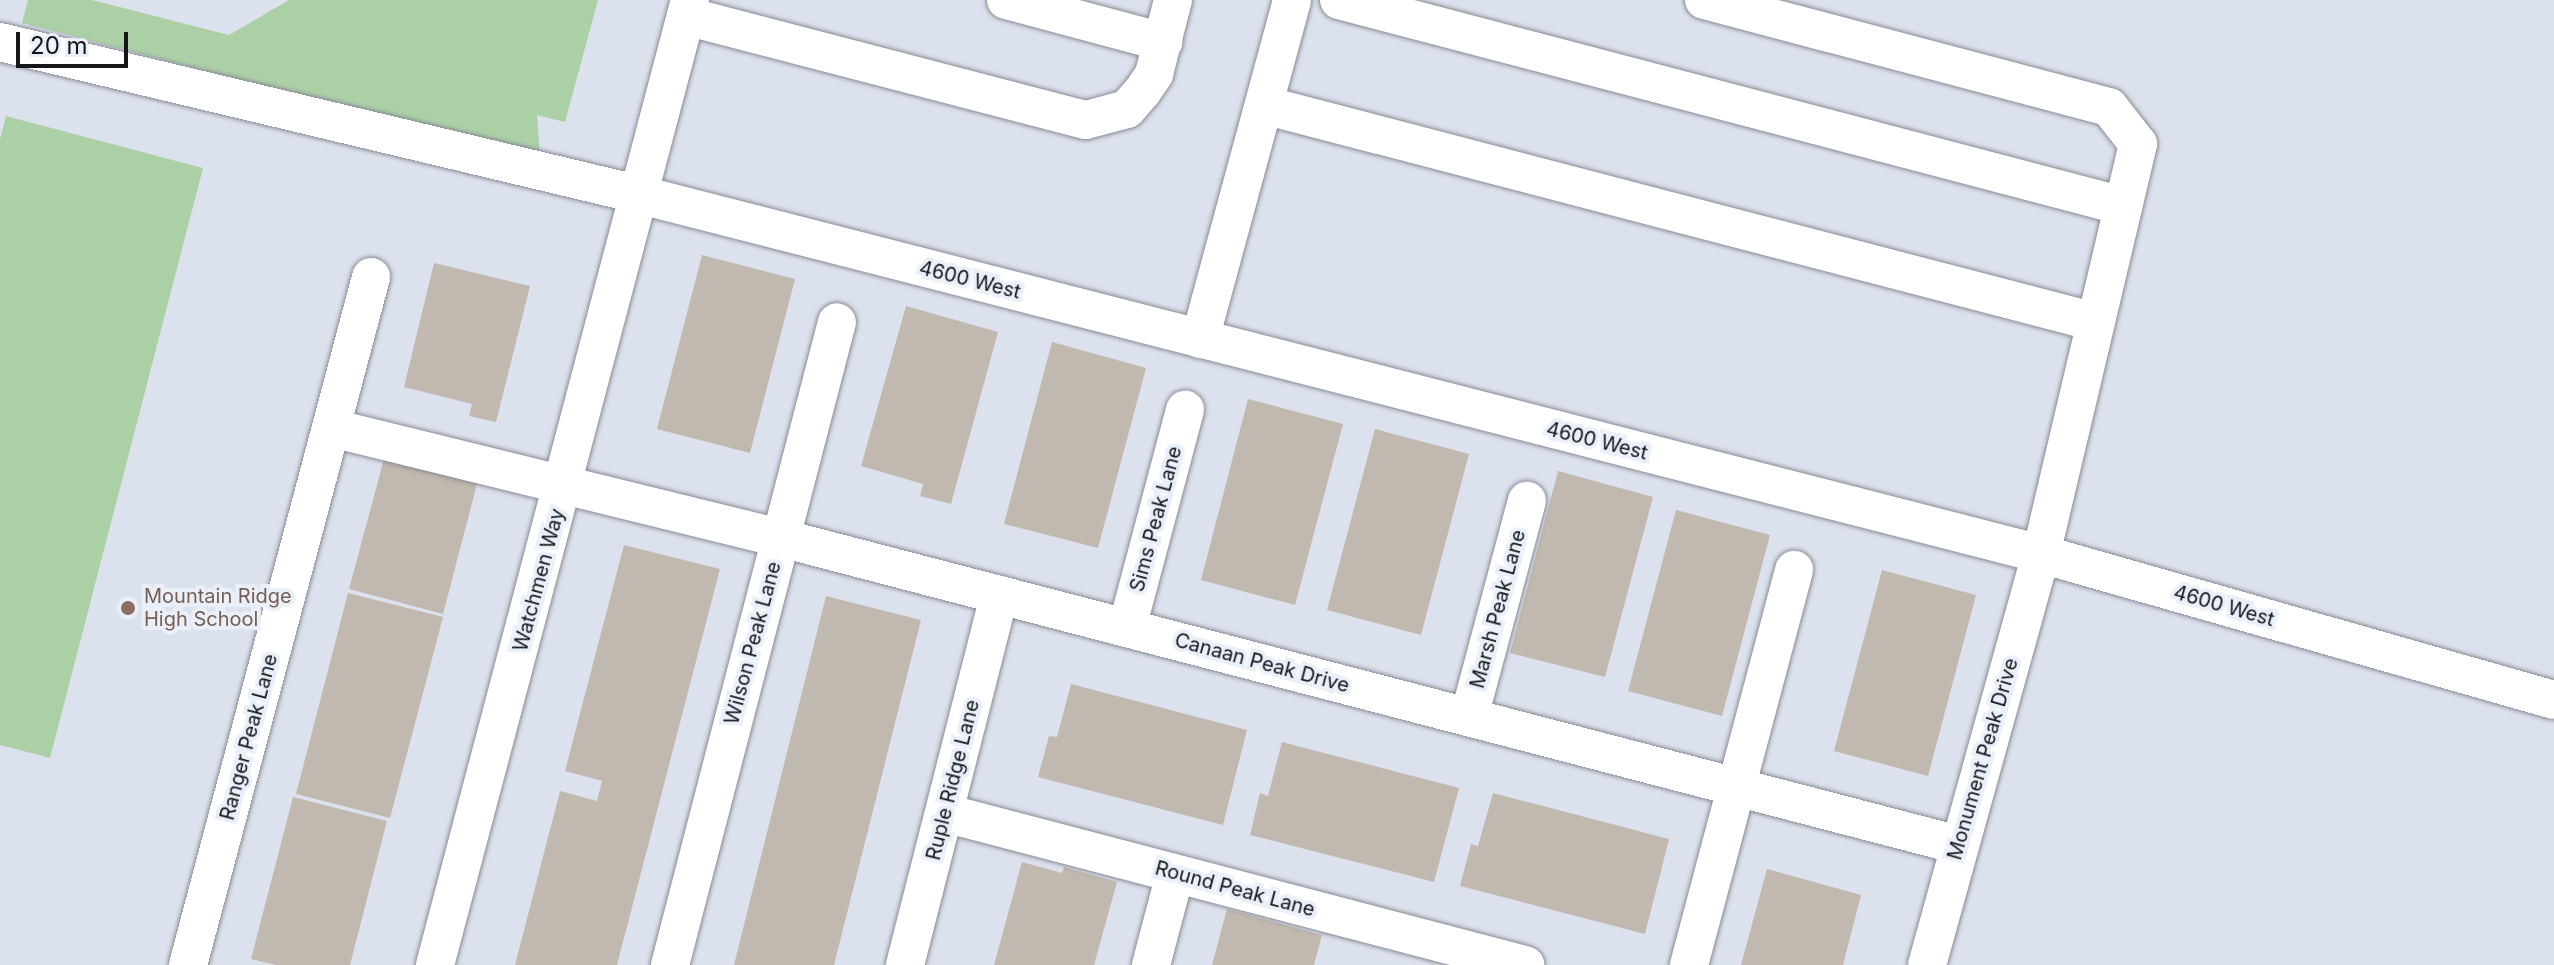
<!DOCTYPE html>
<html>
<head>
<meta charset="utf-8">
<style>
  body { margin:0 }
  #map { position:relative; width:2554px; height:965px; overflow:hidden; background:#dce2ed; font-family:Inter,sans-serif }
  div>[style] { position:absolute }
  .green>* { inset:0; background:#acd0a6 }
  .building>* { inset:0; background:#c1b8af }
  .roads { filter:drop-shadow(0 0 2px #878c96) drop-shadow(0 0 2px #878c96) }
  .minor>* { height:38px; margin:-19px; padding:0 19px; transform-origin:19px; border-radius:19px; background:#fff }
  .dots>* { width:22px; height:22px; translate:-50% -50%; box-sizing:border-box; border:4px solid #eaf0fa; border-radius:50% }
  span { translate:-50% -50%; white-space:nowrap; text-align:center; line-height:1.15; -webkit-text-stroke:8px #eaf0fa; paint-order:stroke }
  .street-label { font-size:20px; color:#141619 }
  .education-label { font-size:20px; color:#785e54 }
  .left { translate:0 -50%; text-align:left }
  .scale { position:absolute; left:16px; top:32px; width:112px; height:36px; box-sizing:border-box; border:4px solid #141619; border-top:0; padding-left:10px; font-size:24px; line-height:28px; white-space:nowrap; color:#141619; -webkit-text-stroke:6px #eaf0fa; paint-order:stroke }
</style>
</head>
<body>
<div id="map">
  <div class="green">
    <i style="clip-path:polygon(28px 0,92px 0,229px 35px,289px 0,598px 0,565px 122px,537px 115px,540px 158px,22px 23px)"></i>
    <i style="clip-path:polygon(6px 116px,203px 168px,50px 758px,0 745px,0 139px)"></i>
  </div>
  <div class="building">
    <i style="clip-path:polygon(702px 255px,795px 279px,750px 453px,657px 429px)"></i>
    <i style="clip-path:polygon(434px 263px,530px 286px,496px 422px,469px 416px,472px 404px,404px 387px)"></i>
    <i style="clip-path:polygon(906px 306px,998px 332px,951px 504px,920px 496px,923px 484px,861px 466px)"></i>
    <i style="clip-path:polygon(1052px 342px,1146px 368px,1098px 548px,1004px 524px)"></i>
    <i style="clip-path:polygon(1248px 399px,1343px 424px,1295px 605px,1201px 580px)"></i>
    <i style="clip-path:polygon(1375px 429px,1469px 454px,1421px 635px,1327px 610px)"></i>
    <i style="clip-path:polygon(384px 459px,477px 484px,443px 614px,349px 589px)"></i>
    <i style="clip-path:polygon(1558px 471px,1653px 497px,1605px 677px,1510px 653px)"></i>
    <i style="clip-path:polygon(1676px 510px,1770px 535px,1722px 716px,1628px 691px)"></i>
    <i style="clip-path:polygon(624px 545px,720px 569px,617px 965px,515px 965px,560px 791px,597px 801px,602px 781px,565px 771px)"></i>
    <i style="clip-path:polygon(1882px 570px,1976px 595px,1928px 776px,1834px 751px)"></i>
    <i style="clip-path:polygon(348px 593px,443px 617px,390px 818px,296px 794px)"></i>
    <i style="clip-path:polygon(826px 596px,921px 620px,834px 965px,734px 965px)"></i>
    <i style="clip-path:polygon(1071px 684px,1247px 730px,1223px 825px,1038px 777px,1049px 736px,1057px 737px)"></i>
    <i style="clip-path:polygon(1282px 742px,1459px 788px,1434px 882px,1250px 835px,1260px 793px,1268px 796px)"></i>
    <i style="clip-path:polygon(1493px 793px,1669px 839px,1645px 934px,1460px 886px,1471px 844px,1478px 846px)"></i>
    <i style="clip-path:polygon(293px 797px,387px 821px,350px 965px,276px 965px,251px 959px)"></i>
    <i style="clip-path:polygon(1022px 862px,1062px 873px,1064px 867px,1117px 882px,1094px 965px,994px 965px)"></i>
    <i style="clip-path:polygon(1767px 869px,1861px 895px,1843px 965px,1741px 965px)"></i>
    <i style="clip-path:polygon(1227px 909px,1322px 935px,1314px 965px,1212px 965px)"></i>
  </div>
  <div class="roads">
    <div class="minor">
      <i style="left:1006px;top:0;width:163px;rotate:15deg"></i>
      <i style="left:1339px;top:0;width:811px;rotate:14.72deg"></i>
      <i style="left:1704px;top:0;width:419px;rotate:14.8deg"></i>
      <i style="left:2109px;top:107px;width:47px;rotate:51.9deg"></i>
      <i style="left:2138px;top:144px;width:421px;rotate:103.3deg"></i>
      <i style="left:2041px;top:554px;width:427px;rotate:105.5deg"></i>
      <i style="left:686px;top:16px;width:413px;rotate:14.6deg"></i>
      <i style="left:1086px;top:120px;width:42px;rotate:-15deg"></i>
      <i style="left:1127px;top:109px;width:23px;rotate:-49deg"></i>
      <i style="left:1142px;top:92px;width:22px;rotate:-56deg"></i>
      <i style="left:1154px;top:74px;width:76px;rotate:-75.6deg"></i>
      <i style="left:0;top:42px;width:655px;rotate:13.42deg"></i>
      <i style="left:637px;top:194px;width:1449px;rotate:14.38deg"></i>
      <i style="left:2041px;top:554px;width:533px;rotate:15.89deg"></i>
      <i style="left:1264px;top:105px;width:859px;rotate:14.63deg"></i>
      <i style="left:1200px;top:339px;width:351px;rotate:-74.8deg"></i>
      <i style="left:332px;top:428px;width:462px;rotate:13.8deg"></i>
      <i style="left:781px;top:538px;width:1217px;rotate:14.61deg"></i>
      <i style="left:1127px;top:628px;width:226px;rotate:-75.1deg"></i>
      <i style="left:1469px;top:717px;width:224px;rotate:-75deg"></i>
      <i style="left:945px;top:813px;width:600px;rotate:14.69deg"></i>
      <i style="left:188px;top:965px;width:712px;rotate:-75.1deg"></i>
      <i style="left:435px;top:965px;width:998px;rotate:-75.2deg"></i>
      <i style="left:670px;top:965px;width:664px;rotate:-75.44deg"></i>
      <i style="left:905px;top:965px;width:382px;rotate:-75.7deg"></i>
      <i style="left:1151px;top:965px;width:94px;rotate:-75.2deg"></i>
      <i style="left:1689px;top:965px;width:409px;rotate:-75.1deg"></i>
    </div>
  </div>
  <div class="dots">
    <i style="left:128px;top:608px;background:#8d6e63"></i>
  </div>
  <div class="street-label">
    <span style="left:970px;top:280px;rotate:14deg">4600 West</span>
    <span style="left:1597px;top:441px;rotate:14deg">4600 West</span>
    <span style="left:1156px;top:519px;rotate:-75deg">Sims Peak Lane</span>
    <span style="left:539px;top:580px;rotate:-75deg">Watchmen Way</span>
    <span style="left:2224px;top:606px;rotate:16deg">4600 West</span>
    <span style="left:1498px;top:609px;rotate:-75deg">Marsh Peak Lane</span>
    <span style="left:753px;top:643px;rotate:-75deg">Wilson Peak Lane</span>
    <span style="left:1262px;top:663px;rotate:15deg">Canaan Peak Drive</span>
    <span style="left:249px;top:737px;rotate:-75deg">Ranger Peak Lane</span>
    <span style="left:1983px;top:759px;rotate:-74deg">Monument Peak Drive</span>
    <span style="left:953px;top:780px;rotate:-76deg">Ruple Ridge Lane</span>
    <span style="left:1235px;top:889px;rotate:15deg">Round Peak Lane</span>
  </div>
  <div class="education-label">
    <span class="left" style="left:144px;top:608px">Mountain Ridge<br>High School</span>
  </div>
  <div class="scale">20 m</div>
</div>
</body>
</html>
